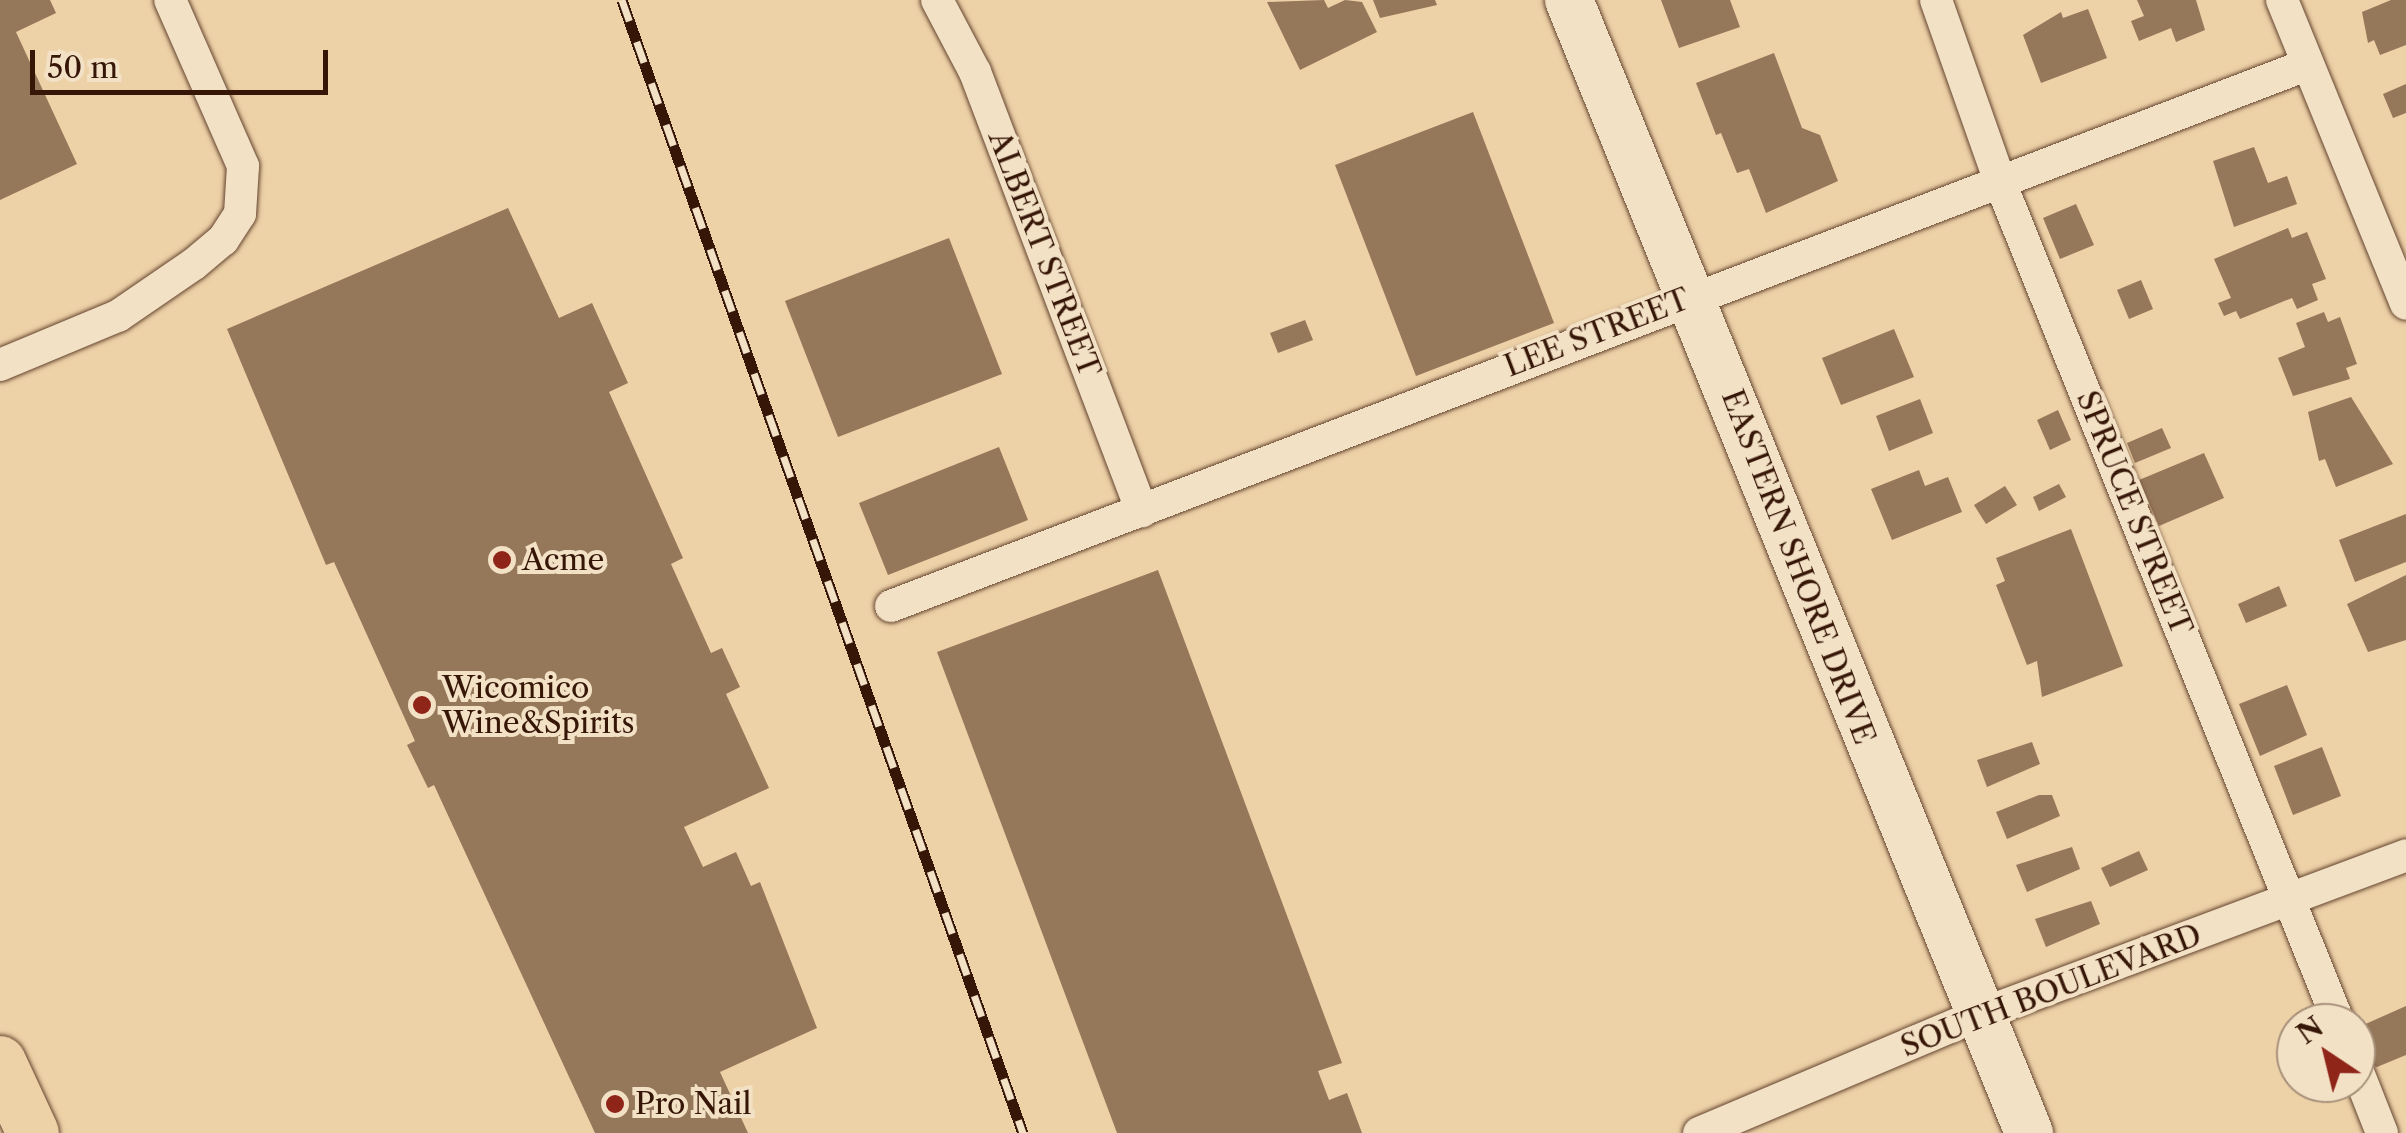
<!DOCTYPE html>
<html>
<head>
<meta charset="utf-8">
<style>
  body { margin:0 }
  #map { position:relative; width:2406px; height:1133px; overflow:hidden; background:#edd1a7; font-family:"Libre Caslon Text",serif }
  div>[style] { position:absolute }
  .building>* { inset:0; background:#95775a }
  .roads { filter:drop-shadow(0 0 2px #64452f) drop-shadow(0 0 2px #64452f) }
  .street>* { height:32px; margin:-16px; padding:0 16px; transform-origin:16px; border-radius:16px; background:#f3e1c6 }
  .secondary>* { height:48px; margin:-24px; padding:0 24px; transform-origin:24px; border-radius:24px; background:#f3e1c6 }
  .primary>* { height:52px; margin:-26px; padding:0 26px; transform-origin:26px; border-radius:26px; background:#edd1a7 }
  .rail>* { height:11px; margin-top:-5.5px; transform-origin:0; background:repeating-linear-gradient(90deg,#f3e1c6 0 22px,#361607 0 44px); box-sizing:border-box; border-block:2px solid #361607 }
  .dots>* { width:28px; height:28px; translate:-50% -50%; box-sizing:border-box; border:5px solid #f3e1c6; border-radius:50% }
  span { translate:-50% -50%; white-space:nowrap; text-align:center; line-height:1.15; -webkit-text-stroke:8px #f3e1c6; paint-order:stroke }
  .street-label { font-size:30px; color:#361607 }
  .poi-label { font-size:30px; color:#361607 }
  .left { translate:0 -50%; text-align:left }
  .north { position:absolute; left:2276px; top:1003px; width:100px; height:100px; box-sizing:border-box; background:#f3e1c6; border:2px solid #a7907a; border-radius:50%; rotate:325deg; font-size:28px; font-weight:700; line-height:40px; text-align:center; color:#361607 }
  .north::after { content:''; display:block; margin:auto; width:35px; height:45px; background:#8f2418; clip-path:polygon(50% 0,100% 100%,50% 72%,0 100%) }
  .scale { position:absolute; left:30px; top:50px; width:298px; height:45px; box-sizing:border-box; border:5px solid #361607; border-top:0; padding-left:12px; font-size:30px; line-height:35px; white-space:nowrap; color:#361607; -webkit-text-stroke:8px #f3e1c6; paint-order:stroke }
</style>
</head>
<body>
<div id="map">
  <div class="building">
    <i style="clip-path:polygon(0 0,50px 0,56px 13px,16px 32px,77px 164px,0 200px)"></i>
    <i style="clip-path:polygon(1324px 0,1328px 8px,1345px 0,1362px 2px,1377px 32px,1300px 70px,1267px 2px)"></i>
    <i style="clip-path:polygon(1373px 0,1435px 0,1437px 5px,1380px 18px)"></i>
    <i style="clip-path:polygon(1661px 0,1730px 0,1740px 27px,1679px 48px)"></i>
    <i style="clip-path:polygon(2137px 0,2196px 0,2205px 30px,2176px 42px,2171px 28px,2139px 41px,2131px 21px,2144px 16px)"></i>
    <i style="clip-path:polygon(2391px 0,2406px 0,2406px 45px,2380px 55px,2374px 40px,2368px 43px,2362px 12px)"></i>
    <i style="clip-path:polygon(2088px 9px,2107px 58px,2041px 83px,2023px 35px,2061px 12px,2063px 18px)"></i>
    <i style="clip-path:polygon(1774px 53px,1802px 128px,1820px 135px,1838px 181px,1766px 213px,1749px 169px,1737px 173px,1721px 133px,1716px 135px,1696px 83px)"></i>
    <i style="clip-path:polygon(2406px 84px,2406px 113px,2393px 118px,2383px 94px)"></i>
    <i style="clip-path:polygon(1473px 112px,1554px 323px,1416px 376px,1335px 165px)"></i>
    <i style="clip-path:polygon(2254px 147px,2268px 183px,2287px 176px,2297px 204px,2234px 227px,2213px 161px)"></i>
    <i style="clip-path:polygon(2076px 204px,2094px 245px,2060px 259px,2043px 218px)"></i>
    <i style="clip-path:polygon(508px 208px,559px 318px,592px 303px,628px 383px,609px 392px,683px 558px,671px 564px,711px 653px,722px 648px,740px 687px,726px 694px,769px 788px,684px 827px,703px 867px,736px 852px,751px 886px,760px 882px,817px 1028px,720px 1072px,748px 1133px,595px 1133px,434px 785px,428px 788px,407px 745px,415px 741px,334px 562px,326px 565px,227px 329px)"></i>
    <i style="clip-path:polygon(2288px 228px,2292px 238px,2307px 232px,2326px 279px,2312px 284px,2318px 300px,2297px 309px,2292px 298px,2240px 319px,2236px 311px,2224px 316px,2218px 303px,2231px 298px,2214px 259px)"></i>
    <i style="clip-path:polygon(949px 238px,1002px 374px,838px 437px,785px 301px)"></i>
    <i style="clip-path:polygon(2141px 280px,2153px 309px,2129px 319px,2117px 290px)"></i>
    <i style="clip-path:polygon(2324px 312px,2328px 322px,2340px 317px,2357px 364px,2346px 368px,2350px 379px,2293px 396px,2278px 358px,2305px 347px,2296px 323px)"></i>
    <i style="clip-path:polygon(1305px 320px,1313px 340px,1278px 353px,1270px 333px)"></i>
    <i style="clip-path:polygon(1894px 329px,1914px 377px,1841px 405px,1822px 358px)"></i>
    <i style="clip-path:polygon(2351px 397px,2393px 464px,2336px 487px,2325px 459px,2319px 461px,2308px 412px)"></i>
    <i style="clip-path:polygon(1920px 399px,1933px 433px,1889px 451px,1876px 416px)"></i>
    <i style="clip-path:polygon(2058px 410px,2071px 440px,2050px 450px,2037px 420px)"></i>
    <i style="clip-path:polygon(2162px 428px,2171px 448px,2135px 463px,2127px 443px)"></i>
    <i style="clip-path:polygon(999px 447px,1028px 520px,888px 575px,859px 503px)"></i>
    <i style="clip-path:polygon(2204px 453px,2224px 498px,2159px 526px,2139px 480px)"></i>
    <i style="clip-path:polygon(1919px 470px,1925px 486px,1948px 477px,1962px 512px,1892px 540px,1871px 489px)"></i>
    <i style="clip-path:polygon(2059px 484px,2066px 497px,2039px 511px,2033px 497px)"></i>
    <i style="clip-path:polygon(2005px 486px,2017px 505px,1986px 524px,1974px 505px)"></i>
    <i style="clip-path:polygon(2406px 514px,2406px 562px,2355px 582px,2339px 540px)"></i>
    <i style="clip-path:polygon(2071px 529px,2123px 666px,2042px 697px,2037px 661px,2027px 665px,1996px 585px,2005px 581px,1996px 558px)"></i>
    <i style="clip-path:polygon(1158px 570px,1342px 1063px,1318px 1071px,1329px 1100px,1347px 1093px,1362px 1133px,1117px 1133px,937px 652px)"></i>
    <i style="clip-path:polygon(2406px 575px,2406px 640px,2368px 652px,2347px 604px)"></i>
    <i style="clip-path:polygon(2279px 586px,2287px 606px,2246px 623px,2238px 604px)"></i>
    <i style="clip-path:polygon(2287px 685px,2307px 735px,2260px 756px,2239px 704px)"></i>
    <i style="clip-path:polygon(2032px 742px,2040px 764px,1987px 787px,1977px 760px)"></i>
    <i style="clip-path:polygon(2322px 747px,2341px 796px,2293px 815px,2274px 766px)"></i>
    <i style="clip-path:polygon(2039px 795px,2052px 795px,2060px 816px,2007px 839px,1996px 812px)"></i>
    <i style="clip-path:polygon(2072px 847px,2080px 869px,2027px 892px,2016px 865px)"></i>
    <i style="clip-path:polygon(2139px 851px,2148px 870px,2110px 887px,2101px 868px)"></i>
    <i style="clip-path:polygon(2091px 901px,2100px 924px,2046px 947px,2035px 919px)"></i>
    <i style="clip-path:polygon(2406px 1006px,2406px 1055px,2377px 1067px,2367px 1064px,2358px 1041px,2366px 1038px,2361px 1026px)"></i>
  </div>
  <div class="roads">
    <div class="street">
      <i style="left:937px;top:0;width:81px;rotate:62.2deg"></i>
      <i style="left:975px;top:72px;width:470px;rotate:69.2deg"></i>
      <i style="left:1936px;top:0;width:193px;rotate:70.6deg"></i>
      <i style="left:2000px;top:182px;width:907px;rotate:68.05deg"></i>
      <i style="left:2282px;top:0;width:328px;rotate:67.8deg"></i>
      <i style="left:0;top:365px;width:128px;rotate:-22.6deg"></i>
      <i style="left:118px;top:316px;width:92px;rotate:-34.4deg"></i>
      <i style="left:194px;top:264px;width:38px;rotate:-40deg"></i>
      <i style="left:223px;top:240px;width:31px;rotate:-57deg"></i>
      <i style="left:240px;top:214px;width:48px;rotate:-86.4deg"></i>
      <i style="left:243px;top:166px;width:181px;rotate:-113.7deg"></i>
      <i style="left:891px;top:606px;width:1515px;rotate:-20.92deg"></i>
      <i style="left:2356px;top:1067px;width:71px;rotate:68.5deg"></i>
      <i style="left:1699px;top:1133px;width:304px;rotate:-22.9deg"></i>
      <i style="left:1979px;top:1015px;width:456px;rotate:-20.5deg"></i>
    </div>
    <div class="secondary">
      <i style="left:1569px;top:0;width:1223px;rotate:67.9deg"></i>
    </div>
    <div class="primary">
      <i style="left:0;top:1062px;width:78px;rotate:65.1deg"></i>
    </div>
  </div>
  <div class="rail">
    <i style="left:622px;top:0;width:1202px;rotate:70.51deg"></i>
  </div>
  <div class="dots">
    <i style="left:502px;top:560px;background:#8f2418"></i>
    <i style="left:422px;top:705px;background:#8f2418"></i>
    <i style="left:615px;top:1104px;background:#8f2418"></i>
  </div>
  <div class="street-label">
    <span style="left:1044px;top:254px;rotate:69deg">ALBERT STREET</span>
    <span style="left:1597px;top:333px;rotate:-21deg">LEE STREET</span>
    <span style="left:2134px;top:513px;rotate:68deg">SPRUCE STREET</span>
    <span style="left:1798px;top:567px;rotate:69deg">EASTERN SHORE DRIVE</span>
    <span style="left:2051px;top:991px;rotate:-21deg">SOUTH BOULEVARD</span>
  </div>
  <div class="poi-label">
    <span class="left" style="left:522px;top:560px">Acme</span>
    <span class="left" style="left:442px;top:705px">Wicomico<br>Wine&amp;Spirits</span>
    <span class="left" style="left:635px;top:1104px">Pro Nail</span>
  </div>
  <div class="north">N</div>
  <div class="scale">50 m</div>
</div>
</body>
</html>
